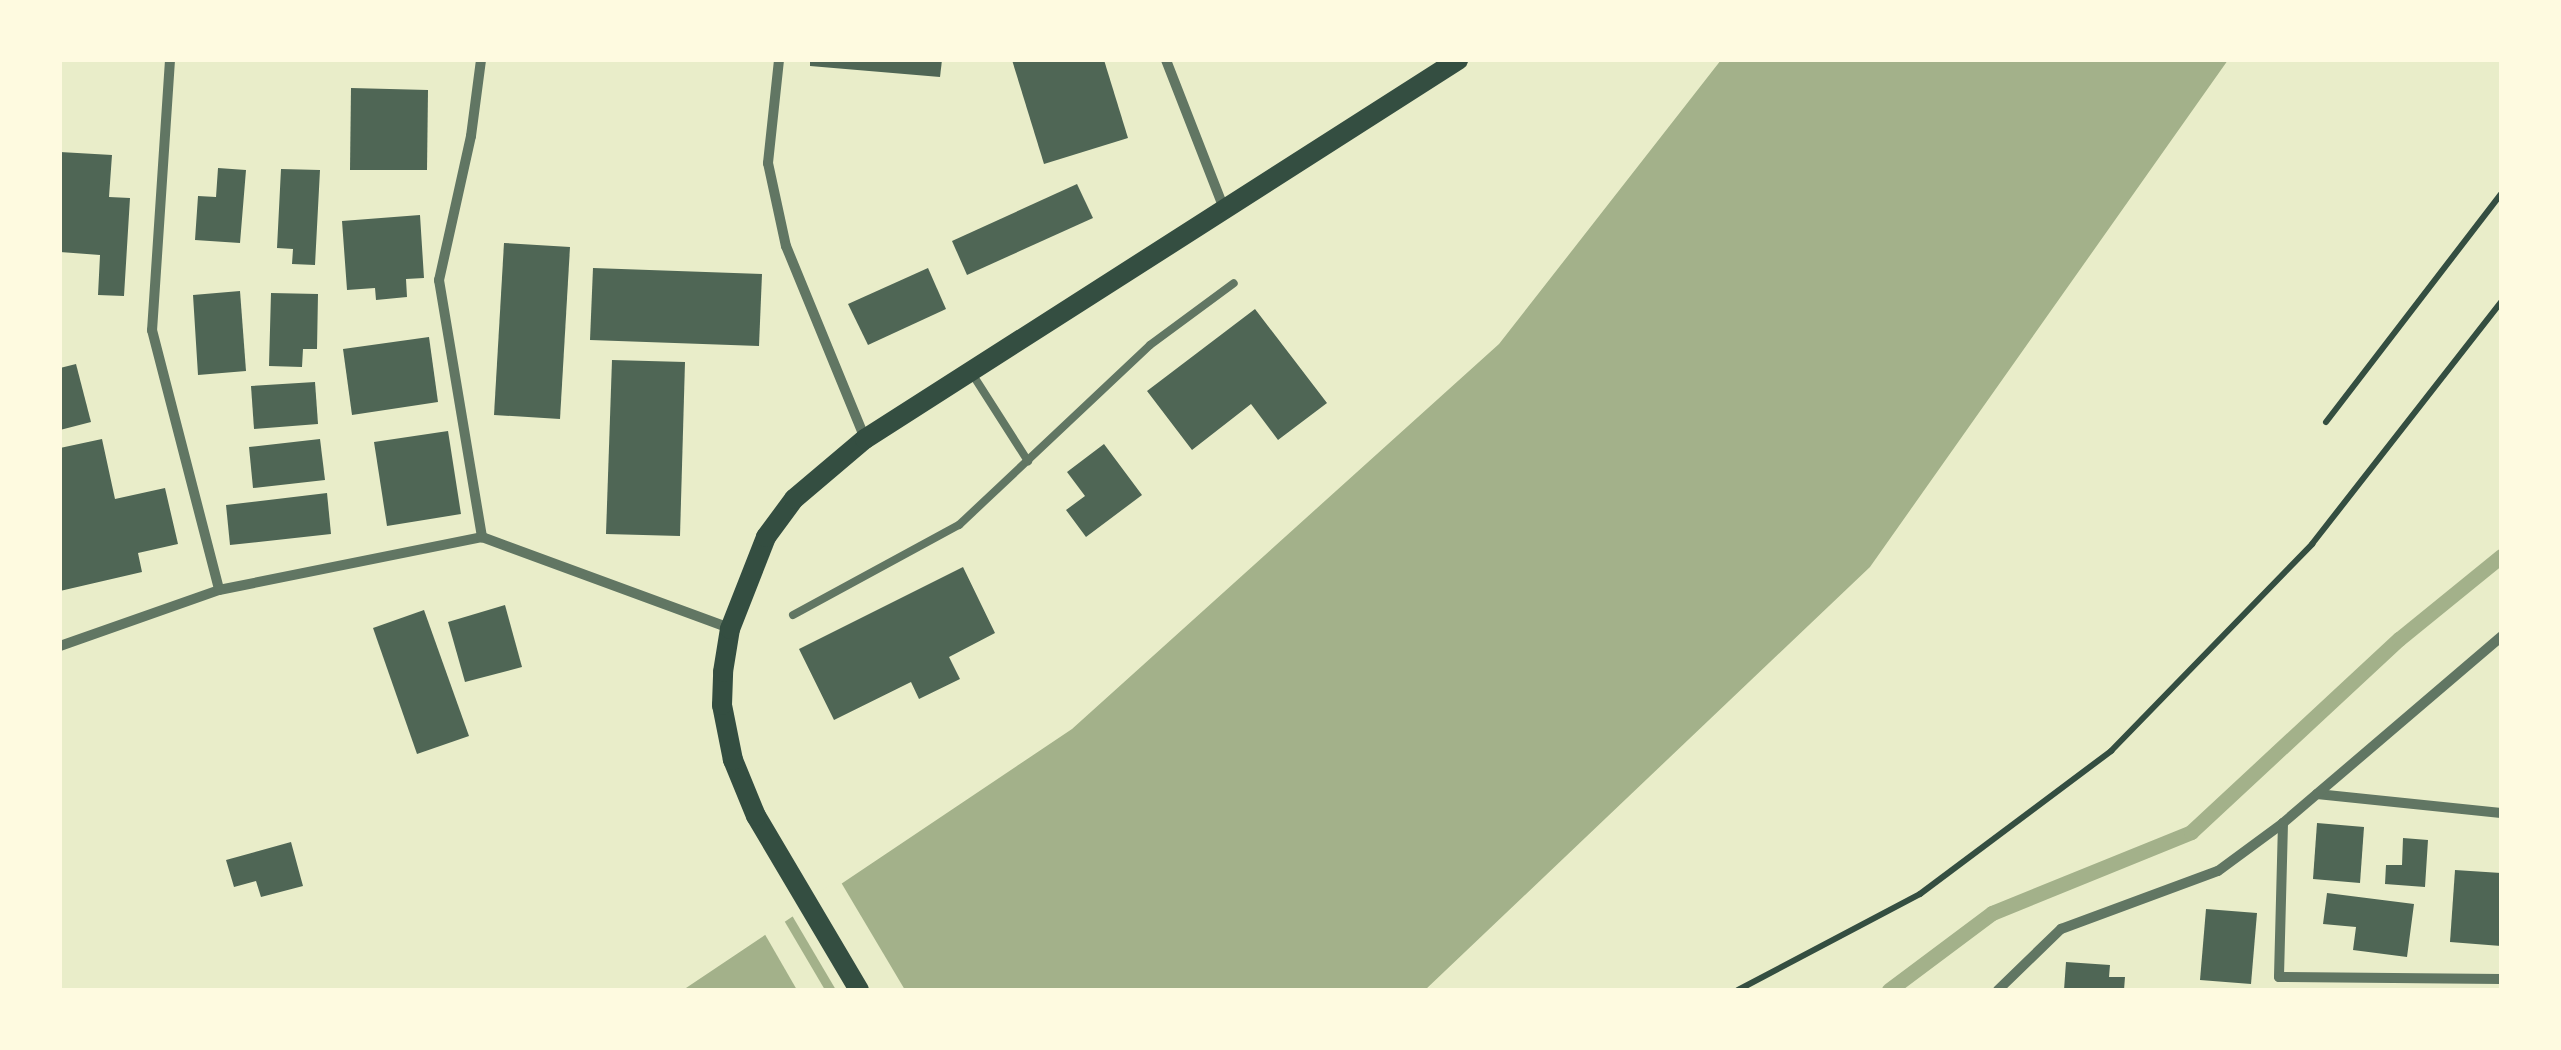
<!DOCTYPE html>
<html>
<head>
<meta charset="utf-8">
<style>
  body { margin:0 }
  #map { position:relative; width:2561px; height:1050px; overflow:hidden; background:#e9edc9; font-family:"Playfair Display",serif }
  div>[style] { position:absolute }
  .water>* { inset:0; background:#a3b18a }
  .pier>* { inset:0; background:#e9edc9 }
  .stream>* { height:15px; margin:-7.5px; padding:0 7.5px; transform-origin:7.5px; border-radius:7.5px; background:#a3b18a }
  .building>* { inset:0; background:#4f6655 }
  .path>* { height:6px; margin:-3px; padding:0 3px; transform-origin:3px; border-radius:3px; background:#344e41 }
  .service>* { height:8px; margin:-4px; padding:0 4px; transform-origin:4px; border-radius:4px; background:#617663 }
  .minor>* { height:10px; margin:-5px; padding:0 5px; transform-origin:5px; border-radius:5px; background:#617663 }
  .secondary>* { height:20px; margin:-10px; padding:0 10px; transform-origin:10px; border-radius:10px; background:#344e41 }
  span { translate:-50% -50%; white-space:nowrap; text-align:center; line-height:1.15; -webkit-text-stroke:8px #fefae0; paint-order:stroke }
  .frame { position:absolute; inset:0; border:62px solid #fefae0; pointer-events:none }
</style>
</head>
<body>
<div id="map">
  <div class="water">
    <i style="clip-path:polygon(1721px 60px,2228px 60px,1870px 567px,1425px 990px,683px 990px,1072px 729px,1499px 344px)"></i>
  </div>
  <div class="pier">
    <i style="clip-path:polygon(839px 879px,905px 990px,836px 990px,790px 912px)"></i>
    <i style="clip-path:polygon(782px 917px,825px 990px,797px 990px,763px 931px)"></i>
  </div>
  <div class="stream">
    <i style="left:1889px;top:990px;width:129px;rotate:-36.8deg"></i>
    <i style="left:1992px;top:913px;width:215px;rotate:-22.1deg"></i>
    <i style="left:2191px;top:832px;width:284px;rotate:-42.9deg"></i>
    <i style="left:2399px;top:639px;width:132px;rotate:-39.1deg"></i>
  </div>
  <div class="building">
    <i style="clip-path:polygon(810px 60px,942px 60px,940px 77px,810px 66px)"></i>
    <i style="clip-path:polygon(1012px 60px,1104px 60px,1128px 138px,1044px 164px)"></i>
    <i style="clip-path:polygon(351px 88px,428px 90px,427px 170px,350px 170px)"></i>
    <i style="clip-path:polygon(60px 152px,112px 155px,109px 197px,130px 198px,124px 296px,98px 295px,100px 255px,60px 252px)"></i>
    <i style="clip-path:polygon(218px 168px,246px 170px,240px 243px,195px 240px,198px 196px,216px 197px)"></i>
    <i style="clip-path:polygon(281px 169px,320px 170px,315px 265px,292px 264px,293px 249px,277px 248px)"></i>
    <i style="clip-path:polygon(1077px 184px,1093px 218px,967px 275px,952px 241px)"></i>
    <i style="clip-path:polygon(420px 215px,424px 278px,406px 279px,407px 297px,376px 300px,375px 288px,347px 290px,342px 221px)"></i>
    <i style="clip-path:polygon(504px 243px,570px 247px,560px 419px,494px 415px)"></i>
    <i style="clip-path:polygon(593px 268px,762px 274px,759px 346px,590px 340px)"></i>
    <i style="clip-path:polygon(928px 268px,946px 309px,868px 345px,848px 304px)"></i>
    <i style="clip-path:polygon(240px 291px,246px 371px,198px 375px,193px 295px)"></i>
    <i style="clip-path:polygon(271px 293px,318px 294px,317px 349px,303px 349px,302px 367px,269px 366px)"></i>
    <i style="clip-path:polygon(1255px 309px,1327px 403px,1278px 440px,1251px 404px,1192px 450px,1147px 391px)"></i>
    <i style="clip-path:polygon(429px 337px,438px 402px,352px 415px,343px 349px)"></i>
    <i style="clip-path:polygon(612px 360px,685px 362px,680px 536px,606px 534px)"></i>
    <i style="clip-path:polygon(76px 364px,91px 422px,60px 430px,60px 368px)"></i>
    <i style="clip-path:polygon(315px 382px,318px 424px,254px 429px,251px 386px)"></i>
    <i style="clip-path:polygon(448px 431px,461px 514px,387px 526px,374px 442px)"></i>
    <i style="clip-path:polygon(102px 439px,115px 499px,165px 488px,178px 544px,138px 553px,142px 572px,60px 591px,60px 448px)"></i>
    <i style="clip-path:polygon(320px 439px,325px 480px,253px 488px,249px 447px)"></i>
    <i style="clip-path:polygon(1104px 444px,1142px 495px,1086px 537px,1066px 510px,1085px 496px,1067px 472px)"></i>
    <i style="clip-path:polygon(327px 493px,331px 534px,230px 545px,226px 505px)"></i>
    <i style="clip-path:polygon(963px 567px,995px 633px,949px 657px,960px 679px,919px 699px,911px 682px,834px 720px,799px 649px)"></i>
    <i style="clip-path:polygon(505px 605px,522px 667px,465px 682px,448px 622px)"></i>
    <i style="clip-path:polygon(424px 610px,469px 736px,417px 754px,373px 628px)"></i>
    <i style="clip-path:polygon(2317px 823px,2364px 827px,2360px 883px,2313px 879px)"></i>
    <i style="clip-path:polygon(2403px 838px,2428px 840px,2425px 887px,2385px 884px,2386px 865px,2402px 865px)"></i>
    <i style="clip-path:polygon(291px 842px,303px 886px,261px 897px,256px 881px,234px 887px,226px 860px)"></i>
    <i style="clip-path:polygon(2455px 870px,2501px 873px,2501px 946px,2450px 942px)"></i>
    <i style="clip-path:polygon(2327px 893px,2414px 904px,2407px 957px,2353px 950px,2356px 927px,2323px 924px)"></i>
    <i style="clip-path:polygon(2206px 909px,2257px 913px,2251px 984px,2200px 980px)"></i>
    <i style="clip-path:polygon(2066px 962px,2110px 965px,2109px 977px,2125px 977px,2124px 990px,2064px 990px)"></i>
  </div>
  <div class="path">
    <i style="left:2326px;top:422px;width:287px;rotate:-52.5deg"></i>
    <i style="left:1738px;top:990px;width:206px;rotate:-27.8deg"></i>
    <i style="left:1920px;top:894px;width:239px;rotate:-36.8deg"></i>
    <i style="left:2111px;top:751px;width:289px;rotate:-45.8deg"></i>
    <i style="left:2312px;top:544px;width:307px;rotate:-52deg"></i>
  </div>
  <div class="service">
    <i style="left:971px;top:372px;width:106px;rotate:57.4deg"></i>
    <i style="left:793px;top:615px;width:189px;rotate:-28.5deg"></i>
    <i style="left:959px;top:525px;width:262px;rotate:-43.3deg"></i>
    <i style="left:1150px;top:345px;width:104px;rotate:-36.4deg"></i>
  </div>
  <div class="minor">
    <i style="left:170px;top:60px;width:271px;rotate:93.8deg"></i>
    <i style="left:152px;top:330px;width:268px;rotate:75.5deg"></i>
    <i style="left:481px;top:60px;width:77px;rotate:97.5deg"></i>
    <i style="left:471px;top:136px;width:148px;rotate:102.5deg"></i>
    <i style="left:439px;top:280px;width:261px;rotate:80.5deg"></i>
    <i style="left:779px;top:60px;width:104px;rotate:96.1deg"></i>
    <i style="left:768px;top:163px;width:85px;rotate:77.8deg"></i>
    <i style="left:786px;top:246px;width:209px;rotate:67.7deg"></i>
    <i style="left:1166px;top:60px;width:157px;rotate:68.7deg"></i>
    <i style="left:60px;top:646px;width:169px;rotate:-19.4deg"></i>
    <i style="left:219px;top:590px;width:268px;rotate:-11.4deg"></i>
    <i style="left:482px;top:537px;width:263px;rotate:20.2deg"></i>
    <i style="left:2317px;top:794px;width:185px;rotate:5.9deg"></i>
    <i style="left:2283px;top:823px;width:154px;rotate:91.5deg"></i>
    <i style="left:2279px;top:977px;width:222px;rotate:0.5deg"></i>
    <i style="left:1998px;top:990px;width:88px;rotate:-44.1deg"></i>
    <i style="left:2061px;top:929px;width:167px;rotate:-20.3deg"></i>
    <i style="left:2218px;top:871px;width:81px;rotate:-36.4deg"></i>
    <i style="left:2283px;top:823px;width:287px;rotate:-40.5deg"></i>
  </div>
  <div class="secondary">
    <i style="left:859px;top:990px;width:202px;rotate:-120.6deg"></i>
    <i style="left:756px;top:816px;width:61px;rotate:-112.3deg"></i>
    <i style="left:733px;top:760px;width:56px;rotate:-101.3deg"></i>
    <i style="left:722px;top:705px;width:33px;rotate:-88deg"></i>
    <i style="left:723px;top:672px;width:44px;rotate:-80.8deg"></i>
    <i style="left:730px;top:629px;width:99px;rotate:-68.6deg"></i>
    <i style="left:766px;top:537px;width:47px;rotate:-53.6deg"></i>
    <i style="left:794px;top:499px;width:93px;rotate:-40.2deg"></i>
    <i style="left:865px;top:439px;width:704px;rotate:-32.58deg"></i>
  </div>
  <div class="frame"></div>
</div>
</body>
</html>
